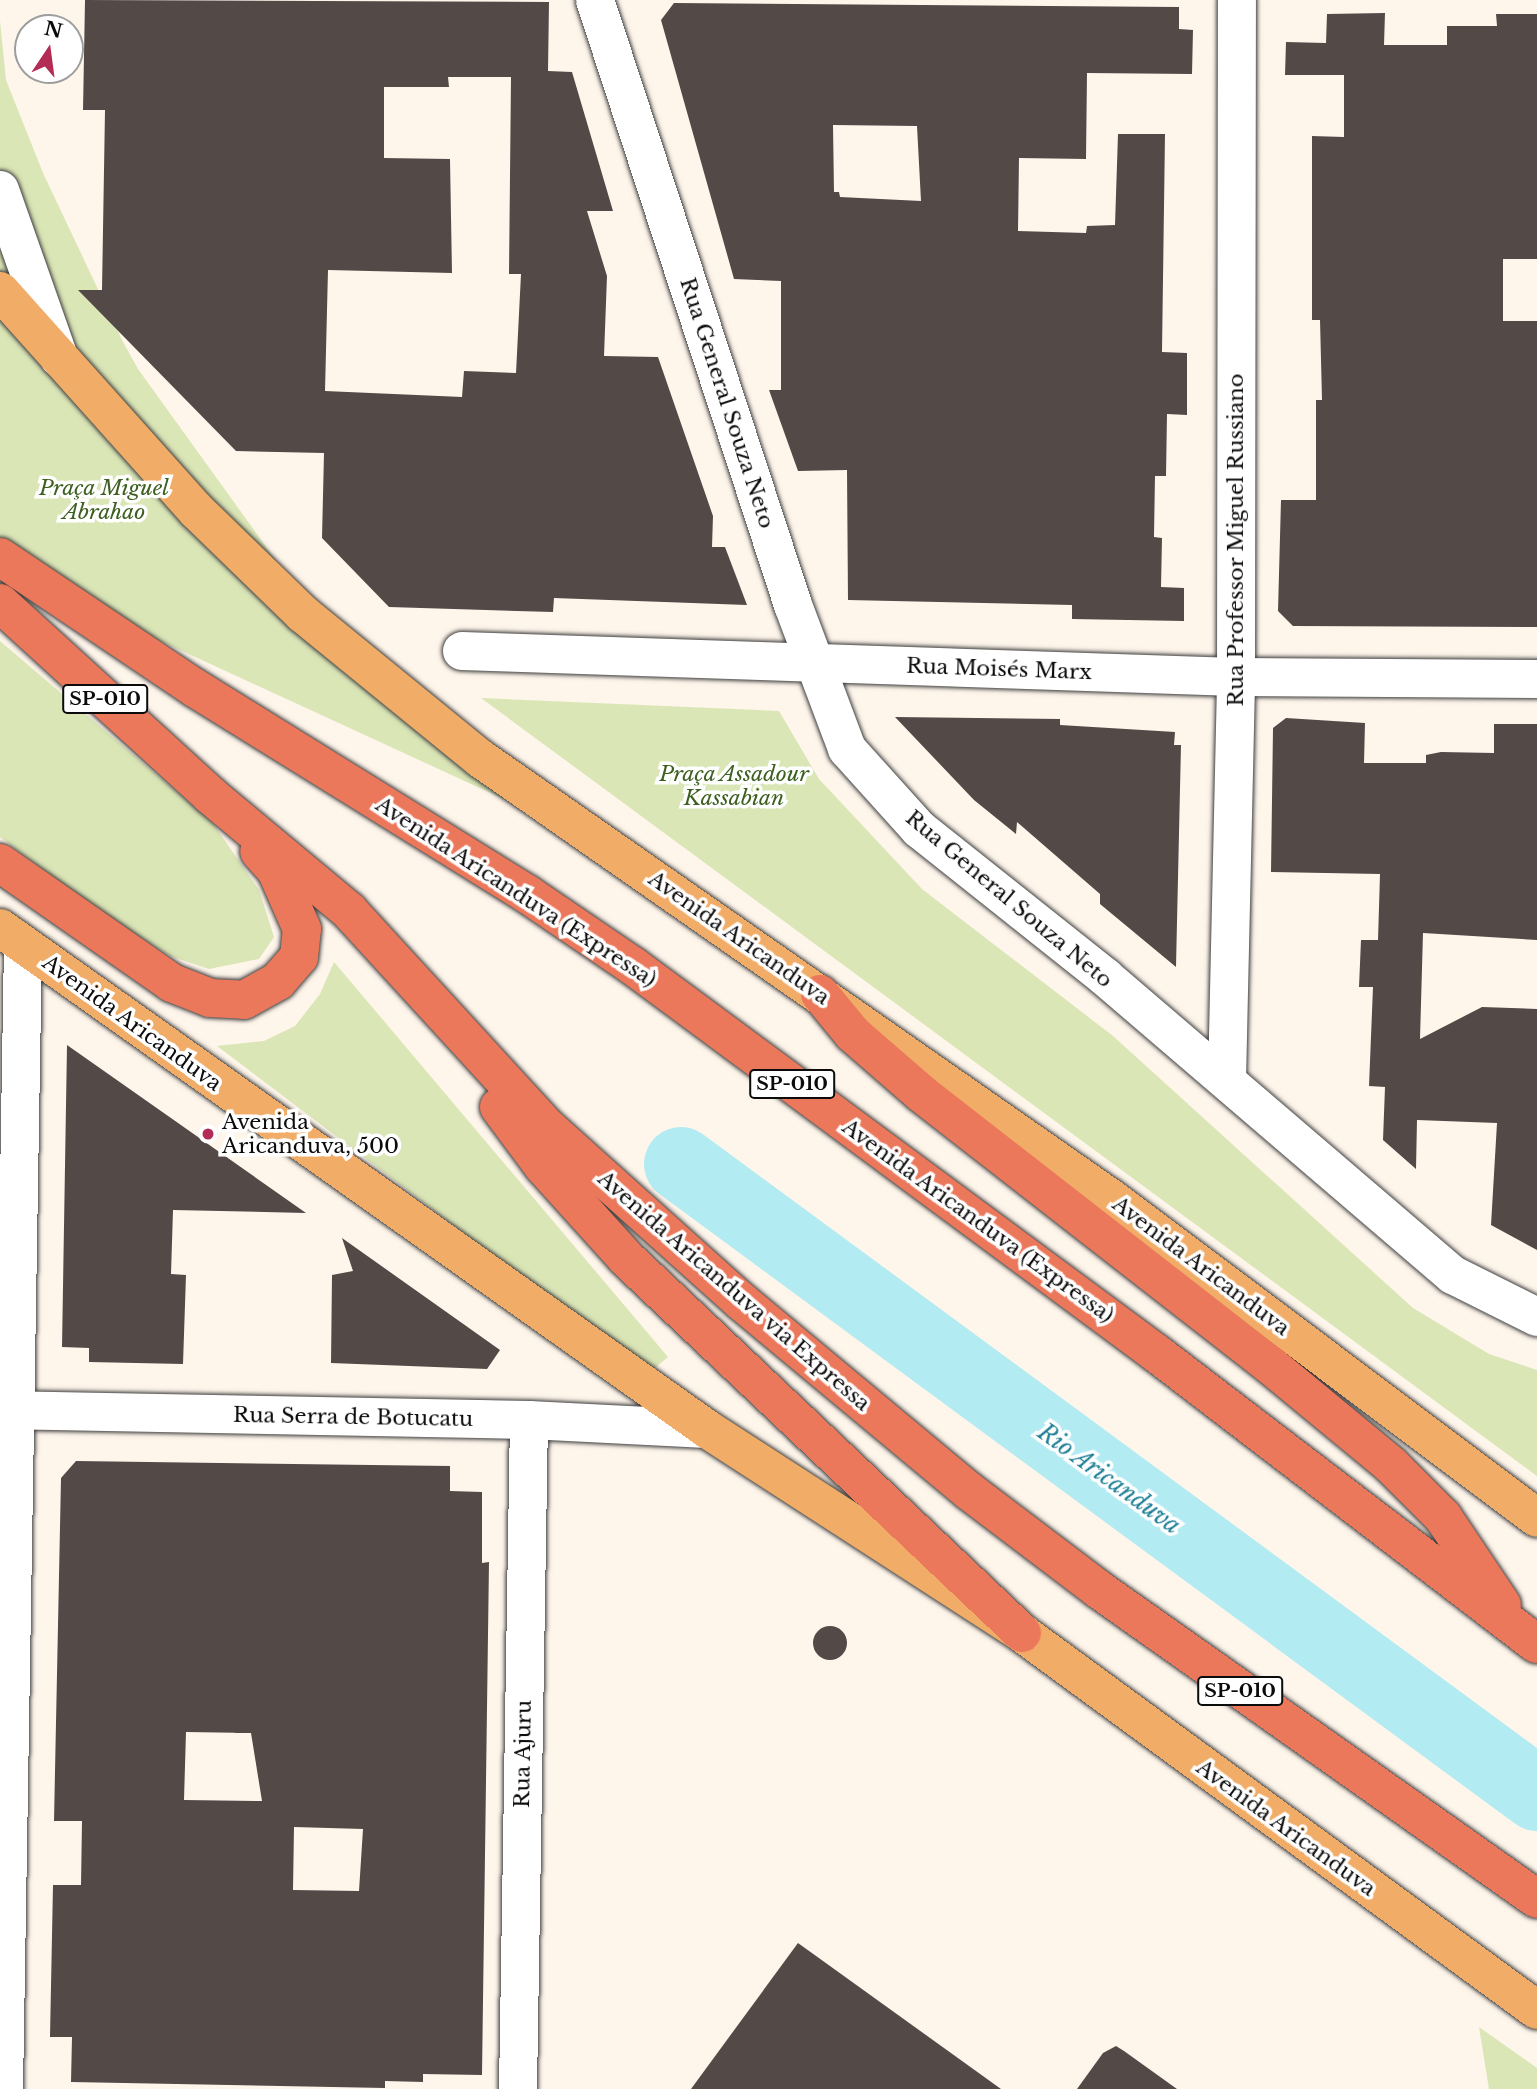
<!DOCTYPE html>
<html>
<head>
<meta charset="utf-8">
<style>
  body { margin:0 }
  #map { position:relative; width:1537px; height:2089px; overflow:hidden; background:#fef5eb; font-family:"Libre Baskerville",serif }
  div>[style] { position:absolute }
  .green>* { inset:0; background:#dbe6b7 }
  .river>* { height:74px; margin:-37px; padding:0 37px; transform-origin:37px; border-radius:37px; background:#b3ebf2 }
  .building>* { inset:0; background:#534a48 }
  .round { border-radius:50% }
  .roads { filter:drop-shadow(0 0 2px #3e3e3e) drop-shadow(0 0 2px #3e3e3e) }
  .minor>* { height:38px; margin:-19px; padding:0 19px; transform-origin:19px; border-radius:19px; background:#fff }
  .major>* { height:38px; margin:-19px; padding:0 19px; transform-origin:19px; border-radius:19px; background:#f1ad68 }
  .highway>* { height:38px; margin:-19px; padding:0 19px; transform-origin:19px; border-radius:19px; background:#ec785b }
  .dots>* { width:19px; height:19px; translate:-50% -50%; box-sizing:border-box; border:4px solid #fff; border-radius:50% }
  span { translate:-50% -50%; white-space:nowrap; text-align:center; line-height:1.15; -webkit-text-stroke:7px #fff; paint-order:stroke }
  .shield-label span { padding:2px 5px; background:#fff; border:2px solid; border-radius:5px; -webkit-text-stroke-width:0 }
  .shield-label { font-size:19px; color:#0b0b0b; font-weight:700 }
  .street-label { font-size:21px; color:#0b0b0b }
  .park-label { font-size:21px; color:#3d5f20; font-style:italic }
  .poi-label { font-size:21px; color:#0b0b0b }
  .left { translate:0 -50%; text-align:left }
  .water-label { font-size:23px; color:#1d7f95; font-style:italic }
  .north { position:absolute; left:14px; top:14px; width:70px; height:70px; box-sizing:border-box; background:#fff; border:2px solid #9d9d9d; border-radius:50%; rotate:13deg; font-size:19px; font-weight:700; line-height:28px; text-align:center; color:#0b0b0b }
  .north::after { content:''; display:block; margin:auto; width:24px; height:32px; background:#b32c55; clip-path:polygon(50% 0,100% 100%,50% 72%,0 100%) }
</style>
</head>
<body>
<div id="map">
  <div class="green">
    <i style="clip-path:polygon(0 21px,6px 80px,43px 173px,122px 340px,138px 369px,298px 591px,634px 859px,0 567px)"></i>
    <i style="clip-path:polygon(0 641px,212px 822px,259px 890px,274px 937px,259px 959px,209px 969px,170px 956px,97px 910px,0 837px)"></i>
    <i style="clip-path:polygon(481px 698px,779px 711px,819px 779px,922px 889px,1113px 1036px,1413px 1308px,1489px 1354px,1537px 1370px,1537px 1476px)"></i>
    <i style="clip-path:polygon(334px 962px,668px 1357px,649px 1373px,217px 1046px,264px 1041px,295px 1026px,320px 994px)"></i>
    <i style="clip-path:polygon(1479px 2027px,1537px 2068px,1537px 2089px,1489px 2089px)"></i>
  </div>
  <div class="river">
    <i style="left:681px;top:1164px;width:1063px;rotate:36.35deg"></i>
  </div>
  <div class="building">
    <i style="clip-path:polygon(evenodd,85px 0,549px 2px,548px 71px,572px 72px,613px 211px,587px 211px,607px 276px,604px 356px,658px 357px,713px 516px,712px 547px,725px 547px,747px 605px,554px 598px,553px 612px,389px 607px,322px 538px,324px 453px,236px 451px,78px 290px,102px 290px,105px 110px,83px 110px,85px 0,448px 77px,511px 77px,509px 274px,521px 274px,516px 373px,464px 371px,462px 397px,325px 391px,328px 270px,452px 273px,450px 159px,384px 158px,384px 87px,449px 87px,448px 77px)"></i>
    <i style="clip-path:polygon(evenodd,674px 3px,1179px 7px,1179px 29px,1193px 30px,1192px 74px,1087px 73px,1086px 159px,1019px 158px,1018px 231px,1086px 233px,1087px 226px,1115px 225px,1118px 134px,1165px 134px,1162px 352px,1187px 353px,1187px 415px,1167px 414px,1166px 476px,1155px 476px,1154px 537px,1162px 538px,1161px 587px,1184px 588px,1184px 621px,1072px 619px,1072px 605px,848px 600px,847px 470px,798px 471px,769px 390px,781px 390px,781px 281px,734px 279px,661px 20px,674px 3px,833px 125px,917px 126px,921px 201px,840px 197px,839px 192px,834px 192px,833px 125px)"></i>
    <i style="clip-path:polygon(1385px 13px,1384px 45px,1447px 45px,1447px 26px,1497px 26px,1496px 14px,1537px 14px,1537px 259px,1503px 259px,1503px 321px,1537px 321px,1537px 627px,1293px 626px,1278px 611px,1281px 500px,1316px 500px,1316px 400px,1322px 400px,1320px 320px,1312px 320px,1312px 136px,1344px 137px,1344px 75px,1285px 75px,1286px 42px,1326px 43px,1327px 14px)"></i>
    <i style="clip-path:polygon(895px 717px,1060px 719px,1060px 725px,1175px 732px,1174px 745px,1181px 745px,1176px 967px,1100px 904px,1100px 894px,1017px 822px,1016px 834px,974px 800px)"></i>
    <i style="clip-path:polygon(1286px 718px,1365px 723px,1364px 763px,1426px 763px,1426px 755px,1441px 752px,1494px 753px,1494px 724px,1537px 724px,1537px 940px,1423px 933px,1420px 1039px,1482px 1007px,1537px 1009px,1537px 1250px,1491px 1225px,1497px 1123px,1417px 1120px,1416px 1169px,1383px 1140px,1385px 1087px,1369px 1086px,1373px 987px,1359px 987px,1361px 940px,1378px 940px,1380px 874px,1271px 872px,1273px 728px)"></i>
    <i style="clip-path:polygon(67px 1045px,306px 1213px,173px 1210px,171px 1274px,186px 1275px,183px 1364px,89px 1362px,89px 1348px,62px 1347px)"></i>
    <i style="clip-path:polygon(342px 1238px,500px 1350px,487px 1369px,331px 1363px,332px 1275px,353px 1271px)"></i>
    <i style="clip-path:polygon(evenodd,76px 1461px,450px 1466px,450px 1491px,482px 1492px,482px 1563px,489px 1562px,482px 2075px,423px 2074px,423px 2082px,385px 2081px,385px 2088px,71px 2082px,72px 2037px,50px 2037px,53px 1885px,81px 1885px,82px 1821px,54px 1821px,61px 1478px,76px 1461px,186px 1732px,251px 1733px,262px 1801px,184px 1800px,186px 1732px,76px 1461px,294px 1827px,363px 1829px,359px 1891px,293px 1890px,294px 1827px)"></i>
    <i class="round" style="left:813px;top:1626px;width:34px;height:34px"></i>
    <i style="clip-path:polygon(798px 1943px,1001px 2089px,691px 2089px)"></i>
    <i style="clip-path:polygon(1116px 2046px,1124px 2051px,1177px 2089px,1077px 2089px,1103px 2053px)"></i>
  </div>
  <div class="roads">
    <div class="minor">
      <i style="left:595px;top:0;width:637px;rotate:71.88deg"></i>
      <i style="left:793px;top:605px;width:154px;rotate:69.4deg"></i>
      <i style="left:847px;top:749px;width:108px;rotate:48deg"></i>
      <i style="left:919px;top:829px;width:238px;rotate:38.5deg"></i>
      <i style="left:1105px;top:977px;width:458px;rotate:40.6deg"></i>
      <i style="left:1453px;top:1275px;width:94px;rotate:26.6deg"></i>
      <i style="left:0;top:190px;width:178px;rotate:70.6deg"></i>
      <i style="left:462px;top:651px;width:774px;rotate:1.92deg"></i>
      <i style="left:1236px;top:677px;width:301px;rotate:0.4deg"></i>
      <i style="left:1227px;top:1080px;width:403px;rotate:-88.7deg"></i>
      <i style="left:1236px;top:677px;width:677px;rotate:-89.92deg"></i>
      <i style="left:0;top:1410px;width:529px;rotate:1.08deg"></i>
      <i style="left:529px;top:1420px;width:178px;rotate:2.9deg"></i>
      <i style="left:4px;top:2089px;width:1144px;rotate:-89.05deg"></i>
      <i style="left:518px;top:2089px;width:669px;rotate:-89.06deg"></i>
    </div>
    <div class="major">
      <i style="left:0;top:291px;width:295px;rotate:48.2deg"></i>
      <i style="left:197px;top:511px;width:148px;rotate:44.2deg"></i>
      <i style="left:303px;top:614px;width:230px;rotate:39.2deg"></i>
      <i style="left:481px;top:759px;width:769px;rotate:34.89deg"></i>
      <i style="left:1112px;top:1199px;width:531px;rotate:36.89deg"></i>
      <i style="left:0;top:928px;width:867px;rotate:35.32deg"></i>
      <i style="left:707px;top:1429px;width:375px;rotate:32.9deg"></i>
      <i style="left:1022px;top:1633px;width:638px;rotate:36.21deg"></i>
    </div>
    <div class="highway">
      <i style="left:0;top:557px;width:235px;rotate:33.9deg"></i>
      <i style="left:195px;top:688px;width:391px;rotate:31.8deg"></i>
      <i style="left:527px;top:894px;width:128px;rotate:34.2deg"></i>
      <i style="left:633px;top:966px;width:651px;rotate:36.5deg"></i>
      <i style="left:1156px;top:1353px;width:479px;rotate:37.4deg"></i>
      <i style="left:0;top:603px;width:285px;rotate:42.4deg"></i>
      <i style="left:210px;top:795px;width:181px;rotate:39.8deg"></i>
      <i style="left:349px;top:911px;width:294px;rotate:47.5deg"></i>
      <i style="left:548px;top:1128px;width:261px;rotate:41.9deg"></i>
      <i style="left:742px;top:1302px;width:295px;rotate:39.8deg"></i>
      <i style="left:969px;top:1491px;width:162px;rotate:37.2deg"></i>
      <i style="left:1098px;top:1589px;width:537px;rotate:35.23deg"></i>
      <i style="left:0;top:863px;width:210px;rotate:34.9deg"></i>
      <i style="left:172px;top:983px;width:41px;rotate:21.5deg"></i>
      <i style="left:210px;top:998px;width:34px;rotate:3deg"></i>
      <i style="left:244px;top:1000px;width:39px;rotate:-29deg"></i>
      <i style="left:278px;top:981px;width:32px;rotate:-49deg"></i>
      <i style="left:299px;top:957px;width:28px;rotate:-84deg"></i>
      <i style="left:302px;top:929px;width:64px;rotate:-113.8deg"></i>
      <i style="left:276px;top:870px;width:25px;rotate:-132deg"></i>
      <i style="left:820px;top:994px;width:52px;rotate:50.5deg"></i>
      <i style="left:853px;top:1034px;width:91px;rotate:41deg"></i>
      <i style="left:922px;top:1094px;width:440px;rotate:37.9deg"></i>
      <i style="left:1269px;top:1364px;width:158px;rotate:39.6deg"></i>
      <i style="left:1391px;top:1465px;width:74px;rotate:45deg"></i>
      <i style="left:1443px;top:1517px;width:106px;rotate:56.2deg"></i>
      <i style="left:499px;top:1107px;width:74px;rotate:53.3deg"></i>
      <i style="left:543px;top:1166px;width:125px;rotate:47.9deg"></i>
      <i style="left:627px;top:1259px;width:544px;rotate:43.44deg"></i>
    </div>
  </div>
  <div class="dots">
    <i style="left:208px;top:1134px;background:#b32c55"></i>
  </div>
  <div class="shield-label">
    <span style="left:105px;top:699px">SP-010</span>
    <span style="left:792px;top:1084px">SP-010</span>
    <span style="left:1240px;top:1691px">SP-010</span>
  </div>
  <div class="street-label">
    <span style="left:727px;top:403px;rotate:72deg">Rua General Souza Neto</span>
    <span style="left:1236px;top:540px;rotate:-90deg">Rua Professor Miguel Russiano</span>
    <span style="left:999px;top:669px;rotate:2deg">Rua Moisés Marx</span>
    <span style="left:516px;top:892px;rotate:33deg">Avenida Aricanduva (Expressa)</span>
    <span style="left:1009px;top:899px;rotate:40deg">Rua General Souza Neto</span>
    <span style="left:739px;top:938px;rotate:35deg">Avenida Aricanduva</span>
    <span style="left:132px;top:1023px;rotate:36deg">Avenida Aricanduva</span>
    <span style="left:978px;top:1221px;rotate:36deg">Avenida Aricanduva (Expressa)</span>
    <span style="left:1201px;top:1266px;rotate:37deg">Avenida Aricanduva</span>
    <span style="left:734px;top:1291px;rotate:41deg">Avenida Aricanduva via Expressa</span>
    <span style="left:353px;top:1417px;rotate:1deg">Rua Serra de Botucatu</span>
    <span style="left:523px;top:1754px;rotate:-89deg">Rua Ajuru</span>
    <span style="left:1286px;top:1828px;rotate:36deg">Avenida Aricanduva</span>
  </div>
  <div class="park-label">
    <span style="left:104px;top:500px">Praça Miguel<br>Abrahao</span>
    <span style="left:734px;top:786px">Praça Assadour<br>Kassabian</span>
  </div>
  <div class="poi-label">
    <span class="left" style="left:222px;top:1134px">Avenida<br>Aricanduva, 500</span>
  </div>
  <div class="water-label">
    <span style="left:1109px;top:1479px;rotate:36deg">Rio Aricanduva</span>
  </div>
  <div class="north">N</div>
</div>
</body>
</html>
